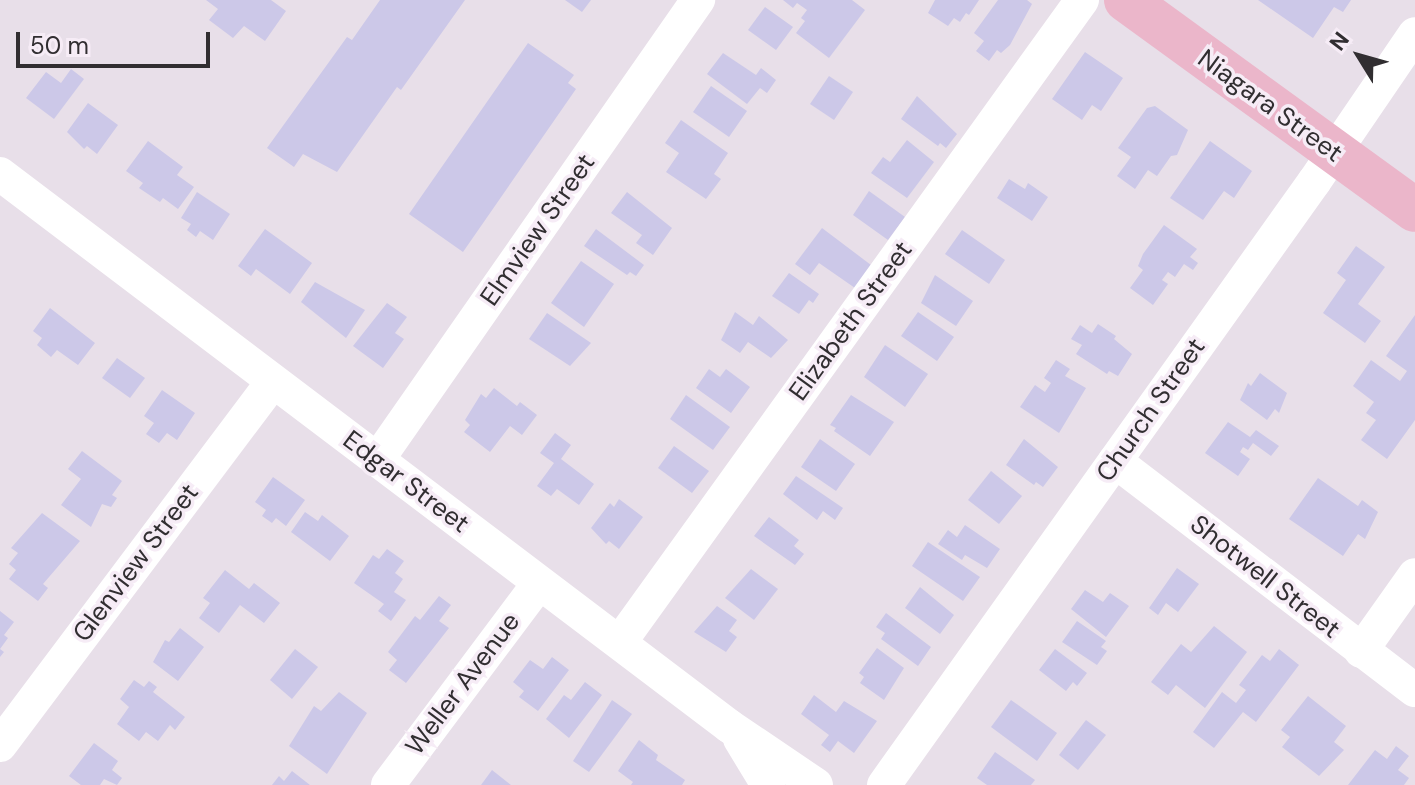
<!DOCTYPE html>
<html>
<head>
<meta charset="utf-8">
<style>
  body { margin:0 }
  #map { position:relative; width:1415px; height:785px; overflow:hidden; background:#e8dfe9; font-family:"DM Sans",sans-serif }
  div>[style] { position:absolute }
  .building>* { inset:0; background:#ccc8e8 }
  .minor>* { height:34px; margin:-17px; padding:0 17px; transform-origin:17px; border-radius:17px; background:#fff }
  .major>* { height:44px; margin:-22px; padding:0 22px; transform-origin:22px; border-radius:22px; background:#ebb6ca }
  span { translate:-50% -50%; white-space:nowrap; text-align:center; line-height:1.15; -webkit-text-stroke:7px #f6ecf6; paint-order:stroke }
  .street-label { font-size:26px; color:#312e31 }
  .north { position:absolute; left:1319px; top:16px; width:80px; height:80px; -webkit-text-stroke:6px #f6ecf6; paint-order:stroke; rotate:307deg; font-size:22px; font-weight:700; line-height:32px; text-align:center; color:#312e31 }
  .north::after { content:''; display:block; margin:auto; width:28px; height:36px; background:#312e31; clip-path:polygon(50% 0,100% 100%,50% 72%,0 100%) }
  .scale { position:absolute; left:16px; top:32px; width:194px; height:36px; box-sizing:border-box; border:4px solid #312e31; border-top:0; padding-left:10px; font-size:24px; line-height:28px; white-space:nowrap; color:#312e31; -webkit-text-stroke:6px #f6ecf6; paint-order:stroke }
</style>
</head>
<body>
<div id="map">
  <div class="building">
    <i style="clip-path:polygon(206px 0,271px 0,286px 11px,265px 41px,244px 26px,233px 38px,209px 20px,218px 9px)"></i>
    <i style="clip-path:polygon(380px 0,465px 0,401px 90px,397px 87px,337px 172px,303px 154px,294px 167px,267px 148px,347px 37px,352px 40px)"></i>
    <i style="clip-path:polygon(565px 0,591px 0,582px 12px)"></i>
    <i style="clip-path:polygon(783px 0,852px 0,865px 10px,829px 58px,796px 33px,805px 21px,801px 18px,807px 10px,797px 3px,793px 8px)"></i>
    <i style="clip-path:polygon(935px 0,979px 0,969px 15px,966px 13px,960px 22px,954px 18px,948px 26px,928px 13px)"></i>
    <i style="clip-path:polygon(998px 0,1027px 0,1032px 4px,1010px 45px,1001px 53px,997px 50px,989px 61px,976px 51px,984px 41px,974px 33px)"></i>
    <i style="clip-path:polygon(1258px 0,1351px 0,1343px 12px,1334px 7px,1313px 38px)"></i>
    <i style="clip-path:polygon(765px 7px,793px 27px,776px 50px,748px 30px)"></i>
    <i style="clip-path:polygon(528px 43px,574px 75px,568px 83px,576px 89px,463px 252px,409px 214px)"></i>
    <i style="clip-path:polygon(1085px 52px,1123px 78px,1101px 111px,1092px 105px,1082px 120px,1052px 99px)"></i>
    <i style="clip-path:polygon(723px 53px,756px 75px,761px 68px,776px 80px,767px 93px,760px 88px,747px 104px,707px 74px)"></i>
    <i style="clip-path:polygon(71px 69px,84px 79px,54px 119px,26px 98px,46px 72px,61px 83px)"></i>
    <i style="clip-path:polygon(829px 76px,853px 92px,834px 120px,810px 104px)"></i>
    <i style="clip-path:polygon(711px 86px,747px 111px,729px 137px,693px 112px)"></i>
    <i style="clip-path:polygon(917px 96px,957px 134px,946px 148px,940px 143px,938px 146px,901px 119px)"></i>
    <i style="clip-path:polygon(88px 103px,118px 125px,97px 154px,87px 146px,84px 149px,67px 132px)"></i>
    <i style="clip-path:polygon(1155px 106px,1188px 130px,1177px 155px,1171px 156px,1157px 176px,1148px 170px,1135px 189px,1117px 176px,1131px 157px,1118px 148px,1147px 108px)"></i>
    <i style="clip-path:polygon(681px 120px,728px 153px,714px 174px,721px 179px,706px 199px,666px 172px,679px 153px,665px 143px)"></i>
    <i style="clip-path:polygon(907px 140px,934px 162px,907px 198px,871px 173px,883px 157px,890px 162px)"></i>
    <i style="clip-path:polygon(148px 141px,183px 167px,177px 175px,194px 187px,178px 209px,163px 198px,160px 202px,139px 188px,143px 183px,126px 171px)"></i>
    <i style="clip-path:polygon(1210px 141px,1252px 171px,1234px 198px,1224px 191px,1203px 220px,1170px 198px)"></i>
    <i style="clip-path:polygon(1009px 179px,1025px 189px,1028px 183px,1048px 197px,1032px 221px,997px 198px)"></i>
    <i style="clip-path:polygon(869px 191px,905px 217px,888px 240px,853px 215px)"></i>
    <i style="clip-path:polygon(197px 192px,230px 214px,213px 240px,200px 231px,196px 237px,187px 230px,191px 224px,181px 218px)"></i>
    <i style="clip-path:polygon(627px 192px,672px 228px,653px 255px,636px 243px,642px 235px,611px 213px)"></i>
    <i style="clip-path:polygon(1164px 225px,1197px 249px,1190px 257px,1198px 263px,1193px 270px,1184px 264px,1175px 277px,1168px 272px,1162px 280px,1168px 284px,1153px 305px,1130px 288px,1143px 270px,1138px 266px,1143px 254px)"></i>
    <i style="clip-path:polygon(822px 228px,871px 265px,855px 288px,819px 263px,810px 275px,795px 264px)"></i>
    <i style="clip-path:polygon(265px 229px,312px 263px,290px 294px,256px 269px,251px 276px,238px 266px)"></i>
    <i style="clip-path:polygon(596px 229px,644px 265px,636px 276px,630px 272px,627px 275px,584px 246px)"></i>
    <i style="clip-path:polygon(962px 230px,1005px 260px,989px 284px,945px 254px)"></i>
    <i style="clip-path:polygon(1356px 246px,1385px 267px,1358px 304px,1381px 321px,1365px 343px,1323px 313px,1346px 280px,1337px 273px)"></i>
    <i style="clip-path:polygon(581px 261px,614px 284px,584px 327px,551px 303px)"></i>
    <i style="clip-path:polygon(789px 273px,819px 294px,813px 303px,809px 300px,799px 314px,772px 296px)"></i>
    <i style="clip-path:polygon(935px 275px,973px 301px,956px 326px,921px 303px)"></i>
    <i style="clip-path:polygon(315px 282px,365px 310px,346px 338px,301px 302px)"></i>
    <i style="clip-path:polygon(387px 303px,407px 317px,395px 333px,404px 339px,383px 368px,353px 346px)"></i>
    <i style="clip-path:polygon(50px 308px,95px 343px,78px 365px,57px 350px,51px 357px,37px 345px,42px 338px,33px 331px)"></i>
    <i style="clip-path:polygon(735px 312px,753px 325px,759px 316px,788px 340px,771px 358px,748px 342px,740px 353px,721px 340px)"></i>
    <i style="clip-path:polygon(918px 312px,954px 337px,937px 361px,901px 336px)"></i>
    <i style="clip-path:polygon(547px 313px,591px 343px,570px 366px,529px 339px)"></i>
    <i style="clip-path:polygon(1415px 315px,1415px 420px,1387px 459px,1361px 440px,1376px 420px,1366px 413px,1374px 402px,1353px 386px,1371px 360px,1400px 381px,1407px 371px,1386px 356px)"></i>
    <i style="clip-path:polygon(1098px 324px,1116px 336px,1114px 339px,1132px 354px,1118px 376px,1109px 371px,1107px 374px,1076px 354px,1082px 345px,1071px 339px,1080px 325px,1092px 333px)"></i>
    <i style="clip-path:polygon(885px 345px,928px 374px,905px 407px,864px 377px)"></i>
    <i style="clip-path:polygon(117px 358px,145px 378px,130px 398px,102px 378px)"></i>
    <i style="clip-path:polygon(1056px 360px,1070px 369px,1065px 376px,1086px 388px,1059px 433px,1020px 407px,1035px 385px,1045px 392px,1051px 383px,1044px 378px)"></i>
    <i style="clip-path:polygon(709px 369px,720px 377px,726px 369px,750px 387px,731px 413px,696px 388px)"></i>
    <i style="clip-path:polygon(1260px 373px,1287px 393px,1279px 413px,1275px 409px,1267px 420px,1240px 400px,1248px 383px,1251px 386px)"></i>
    <i style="clip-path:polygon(494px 388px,517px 406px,520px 402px,537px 415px,522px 435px,510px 426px,490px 452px,464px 432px,470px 425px,465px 420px,481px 394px,486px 398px)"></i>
    <i style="clip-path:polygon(162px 390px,195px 413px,177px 440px,167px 433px,159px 443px,146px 434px,154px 423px,144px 416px)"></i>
    <i style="clip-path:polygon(686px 395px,730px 427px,713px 450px,670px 419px)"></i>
    <i style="clip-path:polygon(851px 395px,894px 422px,870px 456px,834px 431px,836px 428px,830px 425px)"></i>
    <i style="clip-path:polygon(1228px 422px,1250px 437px,1256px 430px,1279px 446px,1271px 456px,1253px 443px,1248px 450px,1243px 447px,1240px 452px,1250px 459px,1238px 476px,1205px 453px)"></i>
    <i style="clip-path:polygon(555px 433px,571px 445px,561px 459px,594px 484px,579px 505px,557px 489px,551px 496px,537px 486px,554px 463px,540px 453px)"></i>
    <i style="clip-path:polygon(820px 439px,855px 464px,836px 491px,801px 467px)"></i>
    <i style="clip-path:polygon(1024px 439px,1058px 467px,1043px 487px,1036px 482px,1034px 485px,1006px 465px)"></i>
    <i style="clip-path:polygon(674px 446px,709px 471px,692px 493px,658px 468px)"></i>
    <i style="clip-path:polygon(82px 451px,122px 481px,112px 495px,117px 498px,111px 507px,102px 504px,91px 527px,61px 505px,81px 479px,68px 469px)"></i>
    <i style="clip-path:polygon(991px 471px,1022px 496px,999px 524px,968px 500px)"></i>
    <i style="clip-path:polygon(796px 476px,843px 508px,835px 520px,823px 511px,817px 520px,783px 494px)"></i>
    <i style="clip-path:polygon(273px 477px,305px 500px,286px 526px,276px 518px,272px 523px,262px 516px,266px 510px,255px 502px)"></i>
    <i style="clip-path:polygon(1318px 478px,1358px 506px,1362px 500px,1378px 512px,1365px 539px,1358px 534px,1343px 556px,1289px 519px)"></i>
    <i style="clip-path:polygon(619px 499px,643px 517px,619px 549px,609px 541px,606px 544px,591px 528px,610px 503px,614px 507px)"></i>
    <i style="clip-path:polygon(305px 512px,318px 521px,322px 515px,349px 536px,330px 561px,291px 532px)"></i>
    <i style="clip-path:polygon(42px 513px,80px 541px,43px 584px,48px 588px,38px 601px,9px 579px,16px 570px,9px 564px,18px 553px,11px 548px)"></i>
    <i style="clip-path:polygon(769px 517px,799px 540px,794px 546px,804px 554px,795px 565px,754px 536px)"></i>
    <i style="clip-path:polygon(965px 525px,1000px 549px,987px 568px,965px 555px,962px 560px,938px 544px,948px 530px,957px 537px)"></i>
    <i style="clip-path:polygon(928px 542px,980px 577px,963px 601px,912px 566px)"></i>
    <i style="clip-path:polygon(387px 549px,404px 561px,395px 573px,403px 579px,394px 592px,406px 600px,391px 621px,378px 611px,384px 604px,354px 583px,373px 555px,379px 559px)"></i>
    <i style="clip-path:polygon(1177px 568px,1199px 584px,1178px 612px,1166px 603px,1158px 615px,1149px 608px)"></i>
    <i style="clip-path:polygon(751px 569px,778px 589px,754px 620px,725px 598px)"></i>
    <i style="clip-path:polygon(225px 570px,249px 589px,254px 583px,280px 603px,264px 623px,240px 605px,219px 633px,199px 618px,210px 603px,203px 598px)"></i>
    <i style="clip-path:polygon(920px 587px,954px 615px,940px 634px,905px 608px)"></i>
    <i style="clip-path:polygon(1085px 590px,1103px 602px,1110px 593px,1129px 606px,1106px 637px,1071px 609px)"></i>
    <i style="clip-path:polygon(439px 596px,451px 605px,439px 621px,449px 628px,406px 683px,389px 670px,397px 660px,388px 652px,415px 616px,420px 620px)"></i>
    <i style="clip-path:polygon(717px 606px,737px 620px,729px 631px,737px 637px,726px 652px,694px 632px)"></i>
    <i style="clip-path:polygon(0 611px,14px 622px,4px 635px,8px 638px,0 649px,4px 652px,0 657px)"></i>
    <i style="clip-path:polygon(886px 613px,931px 647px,918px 666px,881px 639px,885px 633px,876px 627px)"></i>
    <i style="clip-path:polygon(1077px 621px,1106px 641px,1101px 647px,1107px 651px,1097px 665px,1062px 642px)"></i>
    <i style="clip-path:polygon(1214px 626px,1247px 652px,1205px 708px,1176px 685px,1168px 695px,1151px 682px,1181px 644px,1191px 652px)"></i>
    <i style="clip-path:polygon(180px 628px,204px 647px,178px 681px,153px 662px,165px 640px,169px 642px)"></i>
    <i style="clip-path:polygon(877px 648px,904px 668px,884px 700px,860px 683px,864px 677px,859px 673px)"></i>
    <i style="clip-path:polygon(295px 649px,318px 667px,292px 699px,270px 680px)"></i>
    <i style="clip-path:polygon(1055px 649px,1087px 673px,1077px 686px,1073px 682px,1066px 691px,1039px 670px)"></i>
    <i style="clip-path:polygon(1279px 649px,1299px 665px,1256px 722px,1243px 712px,1214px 748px,1193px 732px,1222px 692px,1236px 703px,1246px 690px,1239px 685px,1262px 655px,1270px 661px)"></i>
    <i style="clip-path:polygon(552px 657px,569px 670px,538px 711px,519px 697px,524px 691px,513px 682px,530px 660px,543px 669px)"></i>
    <i style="clip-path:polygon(134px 680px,144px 687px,149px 681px,157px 687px,153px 692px,185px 717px,175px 730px,170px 725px,158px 741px,146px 732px,139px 741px,117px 724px,129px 707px,120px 699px)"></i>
    <i style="clip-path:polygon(585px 682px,602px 695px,569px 738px,546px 719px,564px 695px,571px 700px)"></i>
    <i style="clip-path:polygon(339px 692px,367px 713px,327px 774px,289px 746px,314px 706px,321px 711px)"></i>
    <i style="clip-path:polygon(814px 695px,836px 712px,844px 701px,877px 721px,854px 753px,838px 741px,830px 752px,821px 745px,829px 735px,801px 714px)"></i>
    <i style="clip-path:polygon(1308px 696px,1346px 726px,1334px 742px,1344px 750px,1319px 776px,1282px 747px,1290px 737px,1281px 730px)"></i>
    <i style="clip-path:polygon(612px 700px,632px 714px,589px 772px,573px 761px)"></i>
    <i style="clip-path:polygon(1011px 700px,1057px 733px,1037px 761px,991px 727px)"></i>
    <i style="clip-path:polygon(1086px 720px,1106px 735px,1078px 770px,1059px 755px)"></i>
    <i style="clip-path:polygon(639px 740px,658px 755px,656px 760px,685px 780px,682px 785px,631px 785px,633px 782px,618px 771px)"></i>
    <i style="clip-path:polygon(94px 743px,118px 761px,112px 770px,122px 778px,117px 785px,104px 779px,100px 785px,81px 785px,69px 776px)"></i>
    <i style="clip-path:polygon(1396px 746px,1409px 756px,1398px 770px,1409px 778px,1404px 785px,1348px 785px,1375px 750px,1387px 759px)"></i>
    <i style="clip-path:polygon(995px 752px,1035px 780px,1031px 785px,987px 785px,977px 778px)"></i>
    <i style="clip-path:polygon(492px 770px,511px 785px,481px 785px)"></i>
    <i style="clip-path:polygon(292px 771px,310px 785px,272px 785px,279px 776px,284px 781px)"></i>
  </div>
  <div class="minor">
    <i style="left:0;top:174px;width:914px;rotate:37.13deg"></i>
    <i style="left:729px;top:726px;width:105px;rotate:34.1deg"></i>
    <i style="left:378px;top:459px;width:560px;rotate:-55.12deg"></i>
    <i style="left:1115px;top:461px;width:377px;rotate:37.4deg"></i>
    <i style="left:620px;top:642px;width:791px;rotate:-54.26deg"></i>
    <i style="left:1361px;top:651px;width:93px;rotate:-54.6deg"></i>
    <i style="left:740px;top:739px;width:54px;rotate:58.7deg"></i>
    <i style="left:0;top:745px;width:454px;rotate:-53.1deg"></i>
    <i style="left:388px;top:785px;width:252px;rotate:-53.2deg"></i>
    <i style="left:884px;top:785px;width:741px;rotate:-54.51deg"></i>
    <i style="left:1314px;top:182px;width:179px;rotate:-55.7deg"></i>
  </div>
  <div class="major">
    <i style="left:1126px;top:0;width:357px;rotate:36deg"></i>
  </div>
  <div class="street-label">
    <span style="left:1270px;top:106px;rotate:36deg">Niagara Street</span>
    <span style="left:538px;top:230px;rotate:-55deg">Elmview Street</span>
    <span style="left:851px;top:321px;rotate:-54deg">Elizabeth Street</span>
    <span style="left:1151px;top:410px;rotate:-55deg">Church Street</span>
    <span style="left:406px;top:482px;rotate:37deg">Edgar Street</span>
    <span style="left:136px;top:563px;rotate:-53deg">Glenview Street</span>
    <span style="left:1265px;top:577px;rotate:38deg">Shotwell Street</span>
    <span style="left:463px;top:684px;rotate:-53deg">Weller Avenue</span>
  </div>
  <div class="north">N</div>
  <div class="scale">50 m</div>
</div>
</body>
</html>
